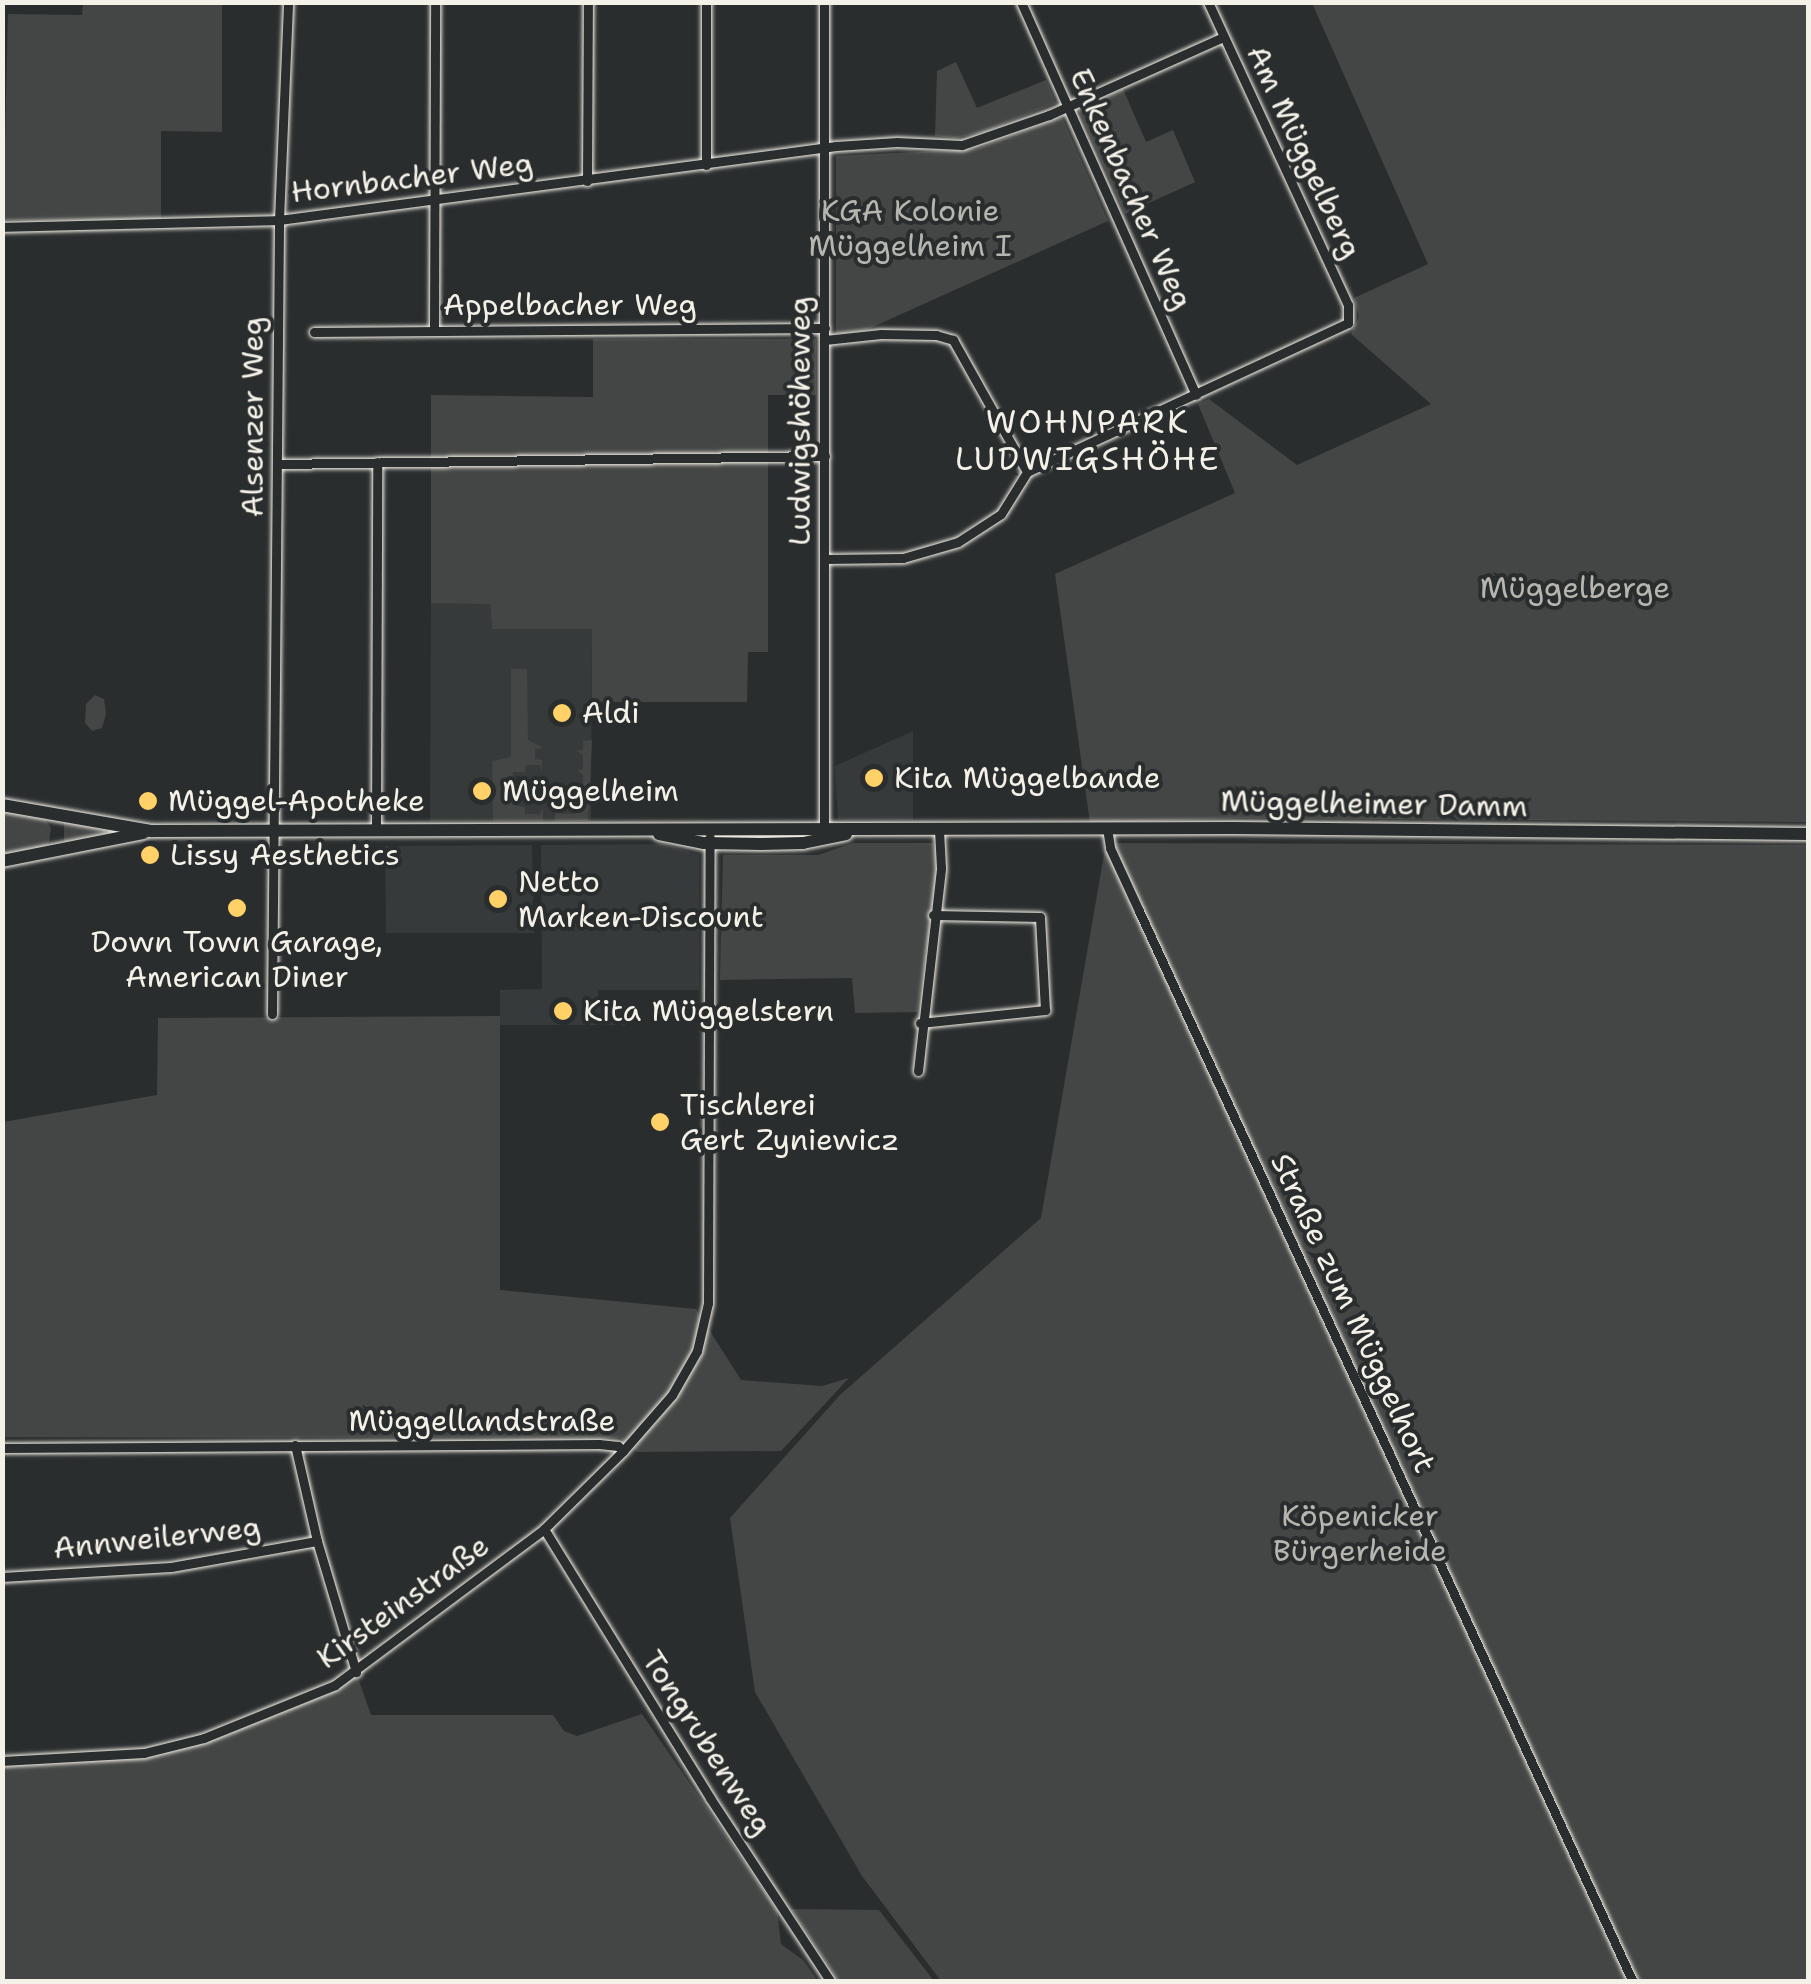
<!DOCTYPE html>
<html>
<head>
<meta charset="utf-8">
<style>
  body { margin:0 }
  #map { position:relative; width:1811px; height:1984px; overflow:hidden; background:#2a2d2e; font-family:"Shantell Sans",sans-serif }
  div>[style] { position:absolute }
  .built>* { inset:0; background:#373a3a }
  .green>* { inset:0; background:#444645 }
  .roads { filter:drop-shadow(0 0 2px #f4f1e8) drop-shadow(0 0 2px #f4f1e8) }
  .minor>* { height:9px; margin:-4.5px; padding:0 4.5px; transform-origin:4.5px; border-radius:4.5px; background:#2a2d2e }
  .secondary>* { height:12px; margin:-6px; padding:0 6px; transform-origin:6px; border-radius:6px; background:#2a2d2e }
  .dots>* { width:28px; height:28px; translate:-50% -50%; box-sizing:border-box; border:5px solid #2a2d2e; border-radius:50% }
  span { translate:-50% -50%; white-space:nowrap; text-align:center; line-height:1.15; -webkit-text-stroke:8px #2a2d2e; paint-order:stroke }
  .street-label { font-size:30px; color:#f4f1e8 }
  .park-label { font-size:30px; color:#b6b5af }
  .poi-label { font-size:30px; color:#f4f1e8 }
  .left { translate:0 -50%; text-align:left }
  .neighbourhood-label { font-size:32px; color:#f4f1e8; letter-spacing:2.5px }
  .frame { position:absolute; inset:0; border:5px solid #f4f1e8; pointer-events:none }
</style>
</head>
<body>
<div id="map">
  <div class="built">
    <i style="clip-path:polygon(431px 603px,490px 603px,492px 629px,592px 629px,591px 821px,430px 821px)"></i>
    <i style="clip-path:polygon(913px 731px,913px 820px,838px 820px,835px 766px)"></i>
    <i style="clip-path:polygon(664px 844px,699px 855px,699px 990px,598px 990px,598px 1006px,626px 1006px,626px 1025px,500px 1025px,500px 990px,542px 989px,541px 845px)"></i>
    <i style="clip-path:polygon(532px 845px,534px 933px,386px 933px,385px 846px)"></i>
  </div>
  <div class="green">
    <i style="clip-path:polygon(83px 3px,222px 3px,222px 132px,161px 131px,161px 219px,3px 220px,8px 14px,82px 15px)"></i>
    <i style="clip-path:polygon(1312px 3px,1808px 3px,1808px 822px,1239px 818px,1090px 823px,1055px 574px,1235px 493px,1198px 404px,1209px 399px,1297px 465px,1431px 404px,1351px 334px,1359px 317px,1354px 298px,1428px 264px)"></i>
    <i style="clip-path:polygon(956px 62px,977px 108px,1046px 80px,1056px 103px,983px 132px,956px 138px,935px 136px,937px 71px)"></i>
    <i style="clip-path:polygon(1123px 89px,1146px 142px,1173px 130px,1195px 182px,1125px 214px,1078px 109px)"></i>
    <i style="clip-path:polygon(1062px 117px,1108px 221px,866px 330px,836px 334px,836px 156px,976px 149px)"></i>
    <i style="clip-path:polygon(593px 339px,816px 339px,816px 395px,768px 395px,768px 652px,748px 652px,747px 702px,592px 702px,592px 629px,492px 629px,490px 604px,431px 603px,431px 395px,593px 397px)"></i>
    <i style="clip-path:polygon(511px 669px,527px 669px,528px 740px,543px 748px,535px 749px,535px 759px,542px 760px,542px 772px,540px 765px,526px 765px,525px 772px,513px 772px,513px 805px,525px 807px,525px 814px,540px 814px,543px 807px,543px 821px,493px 821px,492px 761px,511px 757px)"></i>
    <i style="clip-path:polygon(95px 695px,104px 699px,106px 714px,102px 728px,92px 731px,85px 723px,86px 704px)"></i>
    <i style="clip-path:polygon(592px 740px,588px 821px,555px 821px,555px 807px,561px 807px,561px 814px,576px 814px,576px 806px,583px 805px,583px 794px,576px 794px,583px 789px,583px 775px,577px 770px,583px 770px,583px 755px,577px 751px,583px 750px,583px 741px)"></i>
    <i style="clip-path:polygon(2px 810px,44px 818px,51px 828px,49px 843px,42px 848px,3px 856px)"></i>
    <i style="clip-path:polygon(64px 821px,105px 829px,106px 833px,64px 843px)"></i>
    <i style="clip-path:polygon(853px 843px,933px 843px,938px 871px,917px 1012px,855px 1013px,852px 978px,720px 980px,723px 855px,818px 855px)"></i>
    <i style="clip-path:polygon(1106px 843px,1808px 845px,1808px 1981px,941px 1981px,862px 1876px,755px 1692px,730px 1518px,840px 1395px,1041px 1218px)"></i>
    <i style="clip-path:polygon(500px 1016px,500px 1290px,696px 1309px,741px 1380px,822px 1386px,849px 1378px,781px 1451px,637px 1452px,620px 1438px,3px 1437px,3px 1122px,157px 1095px,158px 1018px)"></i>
    <i style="clip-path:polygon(356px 1672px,371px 1715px,553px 1715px,564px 1731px,577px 1736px,642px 1714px,777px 1910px,781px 1944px,803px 1960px,818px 1981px,3px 1981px,2px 1760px,85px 1759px,181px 1744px)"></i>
    <i style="clip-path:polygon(791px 1909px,879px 1910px,934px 1981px,839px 1981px)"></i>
  </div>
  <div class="roads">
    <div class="minor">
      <i style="left:706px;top:2px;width:163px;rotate:90deg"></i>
      <i style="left:824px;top:2px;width:830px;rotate:90deg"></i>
      <i style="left:1021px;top:2px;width:430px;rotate:66deg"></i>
      <i style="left:587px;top:181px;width:179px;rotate:-89.7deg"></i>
      <i style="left:2px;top:227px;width:277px;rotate:-1.4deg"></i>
      <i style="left:279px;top:220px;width:562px;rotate:-7.57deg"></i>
      <i style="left:836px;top:146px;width:61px;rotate:-3.8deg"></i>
      <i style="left:897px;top:142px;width:65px;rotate:2.6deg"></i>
      <i style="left:962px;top:145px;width:92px;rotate:-19deg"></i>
      <i style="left:1049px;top:115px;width:191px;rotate:-24.1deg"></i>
      <i style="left:434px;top:330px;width:328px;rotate:-89.8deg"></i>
      <i style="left:314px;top:332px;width:511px;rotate:-0.45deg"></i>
      <i style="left:825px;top:340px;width:56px;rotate:-6.1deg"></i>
      <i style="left:881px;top:334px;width:55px;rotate:1deg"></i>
      <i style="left:936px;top:335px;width:18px;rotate:16deg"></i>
      <i style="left:953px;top:340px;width:151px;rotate:60.7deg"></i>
      <i style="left:278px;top:464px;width:547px;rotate:-0.84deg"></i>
      <i style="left:826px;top:559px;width:77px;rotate:-0.7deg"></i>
      <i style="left:903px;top:558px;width:57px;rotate:-16.2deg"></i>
      <i style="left:958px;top:542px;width:51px;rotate:-33.1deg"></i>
      <i style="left:1001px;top:514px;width:49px;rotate:-58.2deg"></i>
      <i style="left:1027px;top:472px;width:354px;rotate:-24.9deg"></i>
      <i style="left:1348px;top:323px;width:18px;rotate:-90deg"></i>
      <i style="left:1348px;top:305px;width:334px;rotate:-114.8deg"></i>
      <i style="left:1107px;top:828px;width:20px;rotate:81deg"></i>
      <i style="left:1110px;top:848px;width:69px;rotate:65.3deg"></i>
      <i style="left:1139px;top:911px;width:1179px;rotate:65.24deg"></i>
      <i style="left:376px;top:831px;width:369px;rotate:-89.8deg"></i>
      <i style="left:272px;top:1014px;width:794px;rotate:-89.49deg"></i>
      <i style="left:279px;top:220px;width:218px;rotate:-87.6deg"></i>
      <i style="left:920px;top:1023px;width:126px;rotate:-5.9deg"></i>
      <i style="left:1045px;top:1010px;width:93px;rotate:-93.1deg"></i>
      <i style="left:1040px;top:917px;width:107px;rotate:-178.9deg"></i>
      <i style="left:918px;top:1071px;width:204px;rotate:-83.5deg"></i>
      <i style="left:941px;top:868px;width:38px;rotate:-93deg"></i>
      <i style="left:295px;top:1445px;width:98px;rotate:77.1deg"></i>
      <i style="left:317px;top:1541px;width:137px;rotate:73.4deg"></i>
      <i style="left:2px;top:1448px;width:597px;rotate:-0.38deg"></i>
      <i style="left:599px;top:1444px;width:19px;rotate:6deg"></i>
      <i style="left:618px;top:1446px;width:7px;rotate:45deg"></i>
      <i style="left:544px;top:1529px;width:316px;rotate:58.3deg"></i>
      <i style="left:710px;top:1798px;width:220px;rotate:56.7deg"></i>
      <i style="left:2px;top:1577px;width:169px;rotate:-3.4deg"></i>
      <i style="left:171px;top:1567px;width:148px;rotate:-10.1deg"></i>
      <i style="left:2px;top:1761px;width:142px;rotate:-3.2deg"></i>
      <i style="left:144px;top:1753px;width:62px;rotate:-14deg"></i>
      <i style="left:204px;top:1738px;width:141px;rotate:-22deg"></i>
      <i style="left:335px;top:1685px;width:261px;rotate:-36.7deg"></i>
      <i style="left:544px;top:1529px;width:111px;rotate:-44.6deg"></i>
      <i style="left:623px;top:1451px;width:74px;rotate:-48.8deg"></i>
      <i style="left:672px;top:1395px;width:51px;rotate:-60.4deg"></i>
      <i style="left:697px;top:1351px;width:49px;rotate:-77.1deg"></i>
      <i style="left:708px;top:1303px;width:466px;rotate:-89.8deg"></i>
    </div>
    <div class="secondary">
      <i style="left:2px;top:805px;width:151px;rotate:9.9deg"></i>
      <i style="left:151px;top:831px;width:1083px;rotate:-0.16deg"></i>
      <i style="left:1234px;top:828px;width:574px;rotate:0.6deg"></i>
      <i style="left:659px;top:834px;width:46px;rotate:11.3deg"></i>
      <i style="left:704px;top:843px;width:58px;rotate:1deg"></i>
      <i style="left:762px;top:844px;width:41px;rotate:-1.4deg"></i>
      <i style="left:803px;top:843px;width:44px;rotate:-11.8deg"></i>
      <i style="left:2px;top:861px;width:144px;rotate:-11.2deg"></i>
    </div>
  </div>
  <div class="dots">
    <i style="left:562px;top:713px;background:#ffd166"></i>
    <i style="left:874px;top:778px;background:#ffd166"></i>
    <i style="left:482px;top:791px;background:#ffd166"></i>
    <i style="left:148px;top:801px;background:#ffd166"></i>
    <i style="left:150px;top:855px;background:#ffd166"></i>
    <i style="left:498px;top:899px;background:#ffd166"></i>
    <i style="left:237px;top:908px;background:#ffd166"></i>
    <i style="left:563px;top:1011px;background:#ffd166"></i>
    <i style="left:660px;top:1122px;background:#ffd166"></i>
  </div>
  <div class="street-label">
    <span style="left:1304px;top:152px;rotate:65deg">Am Müggelberg</span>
    <span style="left:412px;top:178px;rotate:-7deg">Hornbacher Weg</span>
    <span style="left:1131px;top:189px;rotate:66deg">Enkenbacher Weg</span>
    <span style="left:570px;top:305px">Appelbacher Weg</span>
    <span style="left:253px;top:417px;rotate:-90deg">Alsenzer Weg</span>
    <span style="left:800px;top:421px;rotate:-90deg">Ludwigshöheweg</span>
    <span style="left:1374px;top:804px;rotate:1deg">Müggelheimer Damm</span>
    <span style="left:1353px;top:1313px;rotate:65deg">Straße zum Müggelhort</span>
    <span style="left:482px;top:1421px">Müggellandstraße</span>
    <span style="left:157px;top:1538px;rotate:-6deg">Annweilerweg</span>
    <span style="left:403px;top:1602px;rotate:-36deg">Kirsteinstraße</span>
    <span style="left:707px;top:1743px;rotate:57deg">Tongrubenweg</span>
  </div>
  <div class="park-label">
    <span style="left:910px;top:228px">KGA Kolonie<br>Müggelheim I</span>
    <span style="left:1575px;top:588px">Müggelberge</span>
    <span style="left:1360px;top:1533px">Köpenicker<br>Bürgerheide</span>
  </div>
  <div class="poi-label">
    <span class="left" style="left:582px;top:713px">Aldi</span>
    <span class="left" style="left:894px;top:778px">Kita Müggelbande</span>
    <span class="left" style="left:502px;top:791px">Müggelheim</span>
    <span class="left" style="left:168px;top:801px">Müggel-Apotheke</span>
    <span class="left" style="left:170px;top:855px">Lissy Aesthetics</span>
    <span class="left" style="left:518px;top:899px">Netto<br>Marken-Discount</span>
    <span style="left:237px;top:959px">Down Town Garage,<br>American Diner</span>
    <span class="left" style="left:583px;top:1011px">Kita Müggelstern</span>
    <span class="left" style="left:680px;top:1122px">Tischlerei<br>Gert Zyniewicz</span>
  </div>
  <div class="neighbourhood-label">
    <span style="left:1088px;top:441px">WOHNPARK<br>LUDWIGSHÖHE</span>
  </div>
  <div class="frame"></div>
</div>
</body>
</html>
